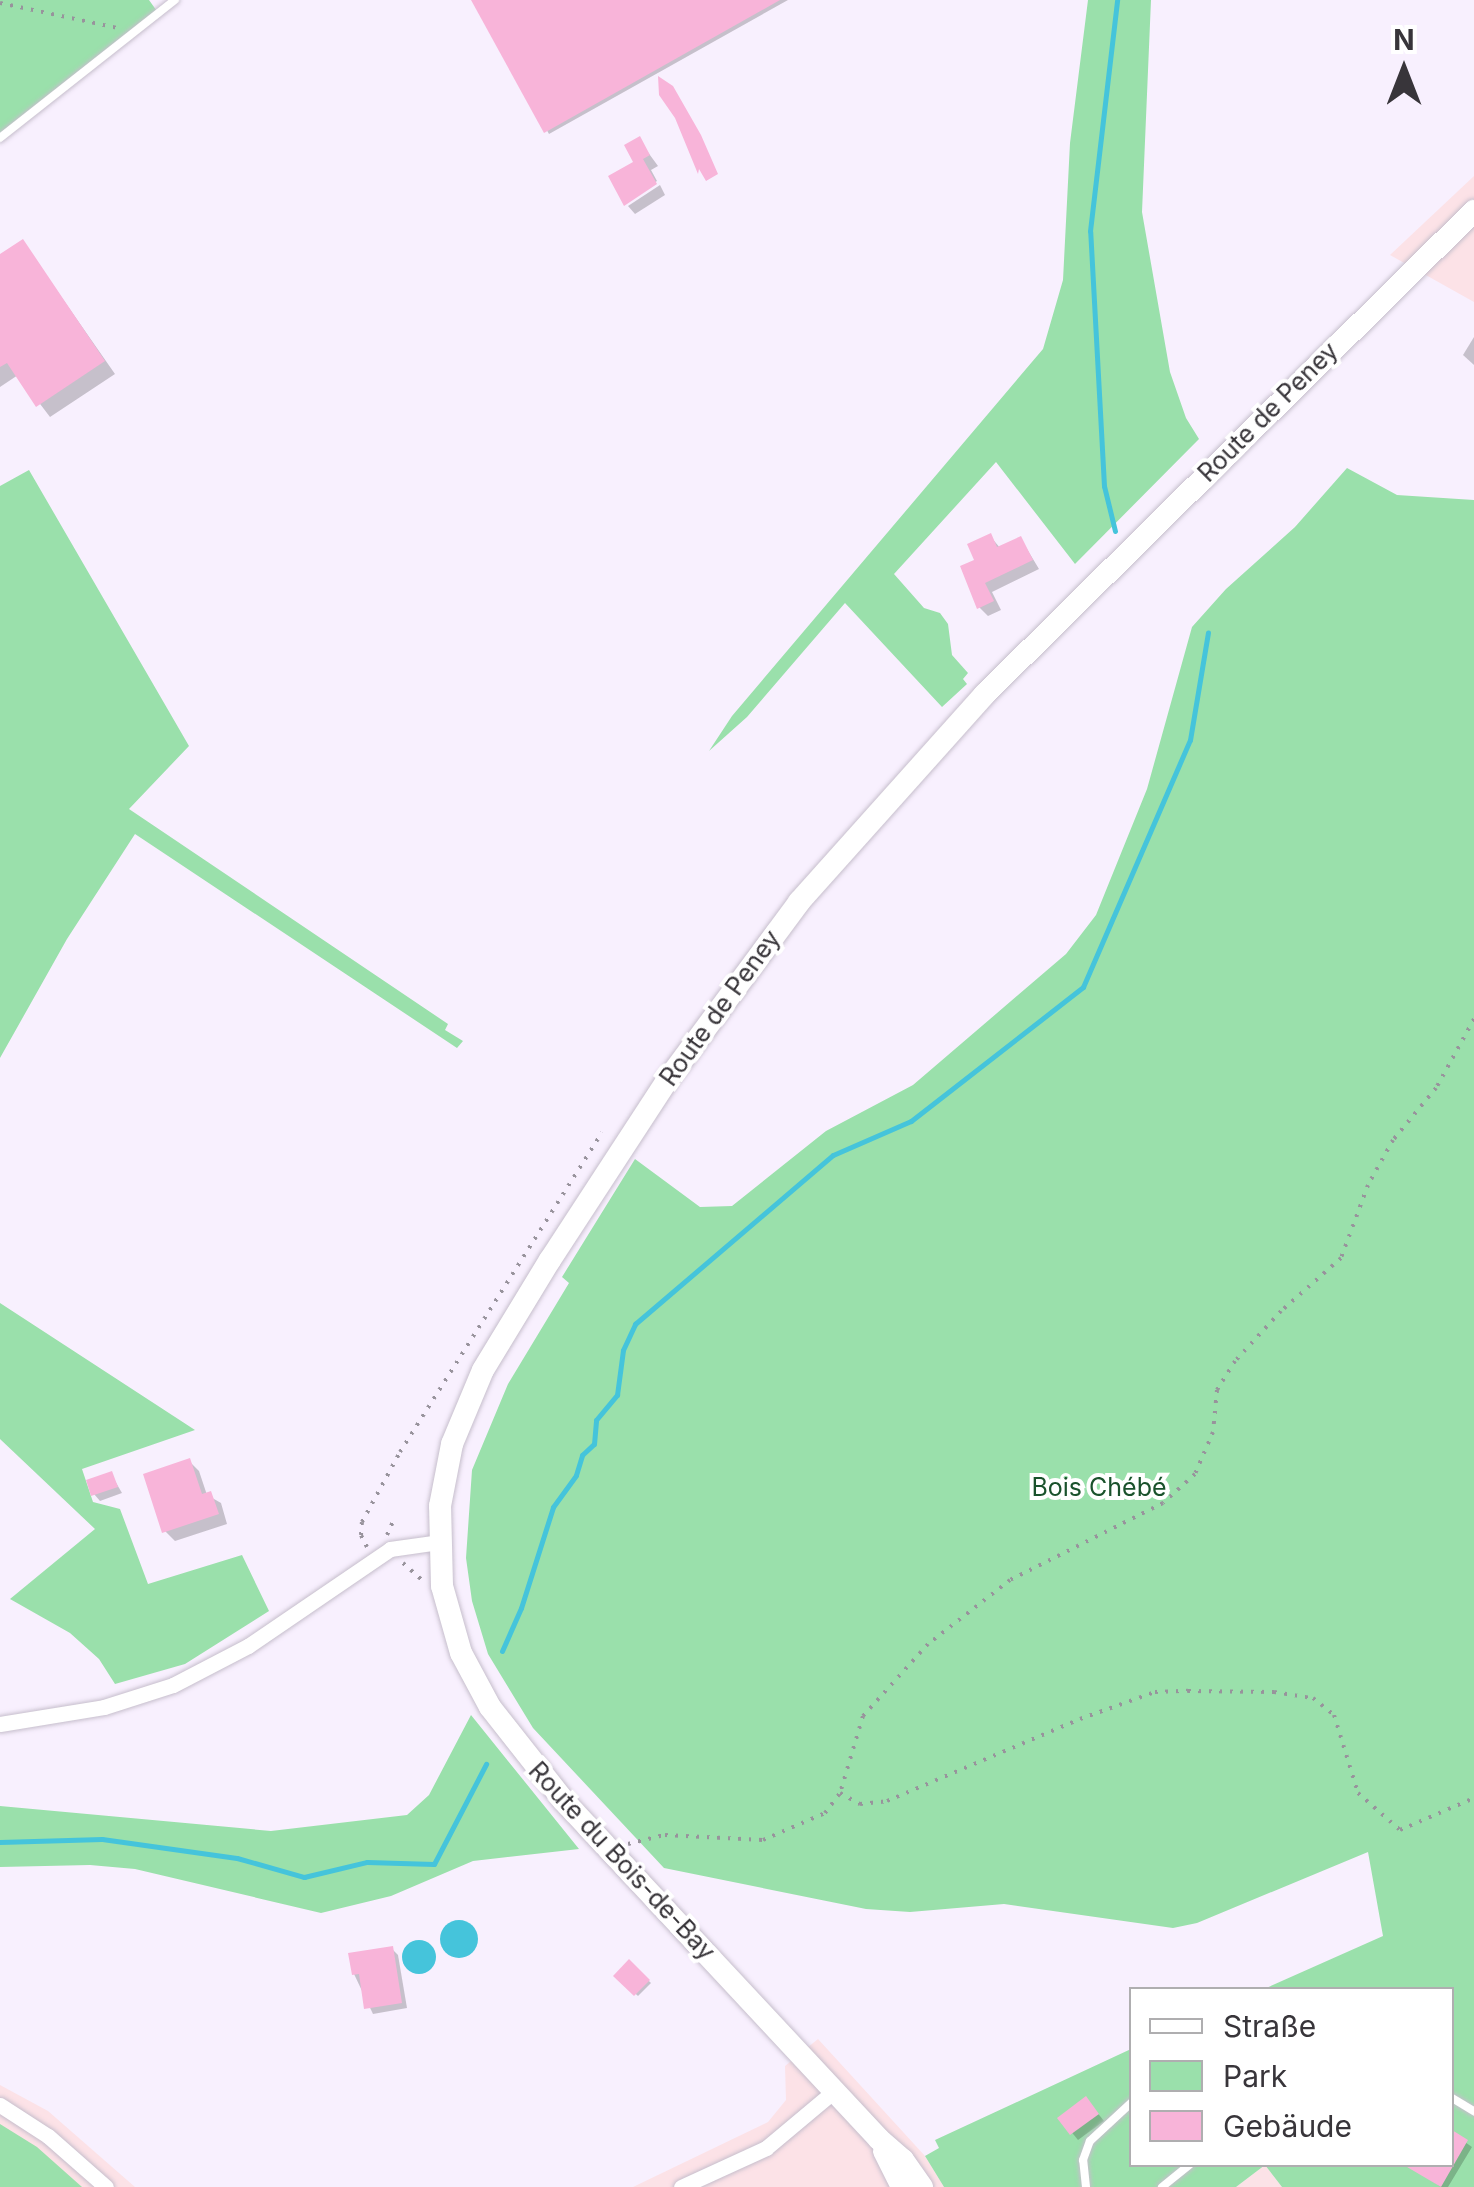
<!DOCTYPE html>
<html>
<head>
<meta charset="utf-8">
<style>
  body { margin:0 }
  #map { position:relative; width:1474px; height:2187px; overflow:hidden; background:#f8f0fe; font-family:Inter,sans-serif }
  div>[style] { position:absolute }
  .industrial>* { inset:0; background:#fce2e7 }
  .green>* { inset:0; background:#9ae0ab }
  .water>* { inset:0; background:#45c4db }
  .round { border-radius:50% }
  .shadow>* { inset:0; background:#0003 }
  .stream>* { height:5px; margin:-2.5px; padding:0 2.5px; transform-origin:2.5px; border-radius:2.5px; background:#45c4db }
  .building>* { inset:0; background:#f8b4d9 }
  .path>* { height:4px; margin-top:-2px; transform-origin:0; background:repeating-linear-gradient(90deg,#98939c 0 2.5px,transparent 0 10.5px) }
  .roads { filter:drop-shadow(0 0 2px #c6becc) drop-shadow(0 0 2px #c6becc) }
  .service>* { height:8px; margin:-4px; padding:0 4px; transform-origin:4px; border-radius:4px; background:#fff }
  .minor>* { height:15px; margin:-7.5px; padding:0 7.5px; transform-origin:7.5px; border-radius:7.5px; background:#fff }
  .secondary>* { height:22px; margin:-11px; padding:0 11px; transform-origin:11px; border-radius:11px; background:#fff }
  span { translate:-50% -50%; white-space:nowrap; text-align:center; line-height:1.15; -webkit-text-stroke:8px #fff; paint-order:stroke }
  .street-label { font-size:25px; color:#38353a }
  .park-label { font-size:25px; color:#1a522c }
  .legend { position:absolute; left:1129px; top:1987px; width:325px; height:180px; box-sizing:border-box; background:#fff; border:2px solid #afaeb0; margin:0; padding:12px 18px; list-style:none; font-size:30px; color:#38353a }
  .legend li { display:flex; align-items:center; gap:20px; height:50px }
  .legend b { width:50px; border:2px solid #afaeb0 }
  .north { position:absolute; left:1354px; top:20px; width:100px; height:100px; -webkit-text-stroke:8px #fff; paint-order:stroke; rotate:0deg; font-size:28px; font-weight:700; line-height:40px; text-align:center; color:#38353a }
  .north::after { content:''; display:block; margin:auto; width:35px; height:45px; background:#38353a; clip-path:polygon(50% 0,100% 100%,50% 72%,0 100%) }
</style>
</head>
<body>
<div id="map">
  <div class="industrial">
    <i style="clip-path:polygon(1474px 176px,1474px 302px,1390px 255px)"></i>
    <i style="clip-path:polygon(818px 2039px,925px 2156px,944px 2187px,633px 2187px,768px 2122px,786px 2100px,785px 2066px)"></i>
    <i style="clip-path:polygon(0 2085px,48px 2111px,135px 2187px,0 2187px)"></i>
    <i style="clip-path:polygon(1265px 2165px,1282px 2187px,1236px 2187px)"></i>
  </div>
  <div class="green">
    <i style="clip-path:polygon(0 0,149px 0,159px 14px,0 138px)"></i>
    <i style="clip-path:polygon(1088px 0,1151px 0,1142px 212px,1170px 372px,1186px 418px,1199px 439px,1075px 564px,996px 462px,894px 574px,924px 608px,940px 613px,948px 624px,952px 655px,968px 673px,963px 679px,967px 684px,942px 707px,845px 603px,747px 717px,709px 751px,732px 716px,1043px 349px,1063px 280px,1070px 143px)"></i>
    <i style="clip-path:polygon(1347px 468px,1397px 495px,1474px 500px,1474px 2187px,1282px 2187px,1265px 2165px,1236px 2187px,944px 2187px,925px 2156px,939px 2148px,935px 2140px,1131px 2049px,1132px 2164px,1452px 2164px,1452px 1990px,1264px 1989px,1383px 1936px,1368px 1852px,1197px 1923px,1173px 1928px,1004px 1904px,910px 1912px,866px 1909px,664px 1868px,533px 1728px,488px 1654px,472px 1601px,466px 1558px,472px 1470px,508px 1384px,569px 1283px,562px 1277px,635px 1159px,700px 1207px,732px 1206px,826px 1131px,913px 1085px,1066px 954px,1096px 915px,1147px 789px,1192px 627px,1226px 589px,1295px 527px)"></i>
    <i style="clip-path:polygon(29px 470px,189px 746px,129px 809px,448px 1024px,445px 1030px,463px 1041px,457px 1048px,135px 834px,67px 939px,0 1058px,0 486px)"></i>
    <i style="clip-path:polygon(0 1303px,195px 1430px,82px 1469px,93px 1502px,120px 1509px,148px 1584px,242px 1555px,269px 1611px,185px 1664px,115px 1684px,99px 1659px,70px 1633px,10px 1599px,95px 1529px,0 1439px)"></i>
    <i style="clip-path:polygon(471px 1715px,579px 1849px,473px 1861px,391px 1896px,321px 1913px,135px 1869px,90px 1865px,0 1867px,0 1806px,271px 1831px,407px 1815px,429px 1795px)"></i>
    <i style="clip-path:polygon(0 2124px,37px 2147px,82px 2187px,0 2187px)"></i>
  </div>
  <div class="water">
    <i class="round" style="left:440px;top:1920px;width:38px;height:38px"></i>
    <i class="round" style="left:402px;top:1940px;width:34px;height:34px"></i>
  </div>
  <div class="shadow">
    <i style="clip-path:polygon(473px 0,788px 0,549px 134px)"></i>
    <i style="clip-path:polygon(639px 140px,658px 166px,651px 170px,657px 181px,625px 202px)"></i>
    <i style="clip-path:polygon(660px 185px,665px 195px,635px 214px,628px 206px)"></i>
    <i style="clip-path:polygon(23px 242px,115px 374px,50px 417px,18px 375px,0 387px,0 257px)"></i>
    <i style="clip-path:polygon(1474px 337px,1474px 365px,1463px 355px)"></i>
    <i style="clip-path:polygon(990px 536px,1001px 549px,1021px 539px,1039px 569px,992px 592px,1001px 610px,988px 616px,979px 607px)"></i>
    <i style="clip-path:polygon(189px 1461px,199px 1471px,207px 1495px,221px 1503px,227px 1524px,175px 1541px,165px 1531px)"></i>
    <i style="clip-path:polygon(111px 1474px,122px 1493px,100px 1501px,94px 1494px)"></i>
    <i style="clip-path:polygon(392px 1949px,398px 1955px,407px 2008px,373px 2014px,354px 1974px)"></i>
    <i style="clip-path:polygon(629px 1962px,651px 1983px,638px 1996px,616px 1976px)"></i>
    <i style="clip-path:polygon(1092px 2106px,1104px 2121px,1078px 2140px,1060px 2118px)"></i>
    <i style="clip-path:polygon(1452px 2133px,1472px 2147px,1448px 2187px,1441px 2187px,1417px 2171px,1452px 2164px)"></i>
  </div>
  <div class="stream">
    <i style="left:1115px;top:531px;width:46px;rotate:-103.7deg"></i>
    <i style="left:1104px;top:486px;width:255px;rotate:-93.1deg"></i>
    <i style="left:1090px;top:231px;width:233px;rotate:-83.3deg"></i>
    <i style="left:502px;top:1651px;width:47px;rotate:-66.2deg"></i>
    <i style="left:521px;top:1608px;width:106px;rotate:-72.4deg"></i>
    <i style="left:553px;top:1507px;width:39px;rotate:-54deg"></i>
    <i style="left:576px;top:1475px;width:21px;rotate:-73deg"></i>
    <i style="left:582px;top:1455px;width:16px;rotate:-43deg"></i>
    <i style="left:594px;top:1444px;width:24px;rotate:-85deg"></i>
    <i style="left:596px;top:1420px;width:33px;rotate:-50deg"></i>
    <i style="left:617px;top:1395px;width:45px;rotate:-82.4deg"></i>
    <i style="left:623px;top:1350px;width:29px;rotate:-65deg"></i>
    <i style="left:635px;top:1324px;width:260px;rotate:-40.5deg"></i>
    <i style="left:833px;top:1155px;width:85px;rotate:-23.6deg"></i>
    <i style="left:911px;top:1121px;width:218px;rotate:-37.9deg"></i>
    <i style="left:1083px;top:987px;width:269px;rotate:-66.6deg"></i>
    <i style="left:1190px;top:740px;width:109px;rotate:-80.5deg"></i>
    <i style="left:0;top:1842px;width:102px;rotate:-1.7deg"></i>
    <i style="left:102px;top:1839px;width:136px;rotate:8deg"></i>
    <i style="left:237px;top:1858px;width:70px;rotate:15.8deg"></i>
    <i style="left:304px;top:1877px;width:65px;rotate:-13.4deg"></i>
    <i style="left:367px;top:1862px;width:67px;rotate:1.7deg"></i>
    <i style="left:434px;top:1864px;width:113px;rotate:-62.5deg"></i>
  </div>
  <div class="building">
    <i style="clip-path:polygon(471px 0,780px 0,544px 133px)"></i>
    <i style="clip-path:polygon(658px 76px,673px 86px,701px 135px,718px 174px,706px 181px,699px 169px,698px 174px,675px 118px,659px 95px)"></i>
    <i style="clip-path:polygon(640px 136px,650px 155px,643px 159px,657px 184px,624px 206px,608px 176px,633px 162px,624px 145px)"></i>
    <i style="clip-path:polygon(23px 239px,105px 361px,36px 407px,7px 363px,0 367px,0 254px)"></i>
    <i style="clip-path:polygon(991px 533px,997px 547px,1021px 536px,1033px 560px,985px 583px,994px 601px,977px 609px,960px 566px,974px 560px,967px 544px)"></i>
    <i style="clip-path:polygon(190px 1458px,202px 1494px,211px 1491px,219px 1514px,162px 1533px,143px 1474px)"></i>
    <i style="clip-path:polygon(112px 1471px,118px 1487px,91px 1496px,86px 1480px)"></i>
    <i style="clip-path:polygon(393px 1946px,402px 2003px,364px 2009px,359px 1974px,352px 1975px,348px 1953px)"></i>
    <i style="clip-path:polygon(629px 1959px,650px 1980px,634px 1996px,613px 1976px)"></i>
    <i style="clip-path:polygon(1086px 2096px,1099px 2114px,1070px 2135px,1057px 2118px)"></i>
    <i style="clip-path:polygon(1452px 2130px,1468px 2140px,1441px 2187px,1402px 2164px,1452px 2164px)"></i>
  </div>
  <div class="path">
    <i style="left:0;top:3px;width:121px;rotate:12deg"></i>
    <i style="left:1474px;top:1019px;width:79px;rotate:118.8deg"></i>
    <i style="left:1436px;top:1088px;width:67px;rotate:129.6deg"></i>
    <i style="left:1393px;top:1140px;width:51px;rotate:119.1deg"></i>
    <i style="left:1368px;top:1185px;width:78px;rotate:110.3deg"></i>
    <i style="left:1341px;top:1258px;width:80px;rotate:138.5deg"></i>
    <i style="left:1281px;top:1311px;width:68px;rotate:132.6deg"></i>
    <i style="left:1235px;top:1361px;width:34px;rotate:122deg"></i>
    <i style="left:1217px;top:1390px;width:42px;rotate:95.4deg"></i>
    <i style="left:1213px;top:1432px;width:46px;rotate:113.2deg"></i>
    <i style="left:1195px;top:1474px;width:43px;rotate:137.8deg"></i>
    <i style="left:1163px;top:1503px;width:171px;rotate:153.3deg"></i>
    <i style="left:1010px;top:1580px;width:104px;rotate:142deg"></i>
    <i style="left:928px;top:1644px;width:97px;rotate:132.1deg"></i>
    <i style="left:863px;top:1716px;width:80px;rotate:106.6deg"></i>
    <i style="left:840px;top:1793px;width:23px;rotate:29deg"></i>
    <i style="left:860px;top:1804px;width:27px;rotate:-6deg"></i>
    <i style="left:887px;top:1801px;width:210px;rotate:-23deg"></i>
    <i style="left:1080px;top:1719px;width:80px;rotate:-19.8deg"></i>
    <i style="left:1155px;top:1692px;width:33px;rotate:-2deg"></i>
    <i style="left:1188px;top:1691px;width:86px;rotate:0.7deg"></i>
    <i style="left:1274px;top:1692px;width:39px;rotate:9deg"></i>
    <i style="left:1313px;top:1698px;width:27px;rotate:39deg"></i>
    <i style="left:1334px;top:1715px;width:82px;rotate:72.9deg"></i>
    <i style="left:1358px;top:1793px;width:56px;rotate:41.4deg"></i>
    <i style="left:1400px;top:1830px;width:81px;rotate:-23.4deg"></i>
    <i style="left:387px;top:1535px;width:17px;rotate:-66deg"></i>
    <i style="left:367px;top:1547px;width:13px;rotate:-117deg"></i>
    <i style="left:361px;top:1535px;width:13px;rotate:-86deg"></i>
    <i style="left:362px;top:1522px;width:80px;rotate:-61.5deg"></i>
    <i style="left:400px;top:1452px;width:378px;rotate:-57.7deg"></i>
    <i style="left:403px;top:1563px;width:24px;rotate:42deg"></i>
    <i style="left:628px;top:1844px;width:38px;rotate:-14deg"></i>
    <i style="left:665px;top:1835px;width:98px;rotate:2.9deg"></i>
    <i style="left:763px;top:1840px;width:68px;rotate:-23.5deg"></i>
    <i style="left:825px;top:1813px;width:25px;rotate:-53deg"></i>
  </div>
  <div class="roads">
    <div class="service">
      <i style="left:0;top:138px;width:223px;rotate:-38.3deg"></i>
      <i style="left:1452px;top:2098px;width:26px;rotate:31deg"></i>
      <i style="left:1086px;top:2187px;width:27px;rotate:-96deg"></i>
      <i style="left:1083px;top:2160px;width:20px;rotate:-70deg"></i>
      <i style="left:1090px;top:2141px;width:57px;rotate:-42.9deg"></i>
      <i style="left:1162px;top:2187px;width:36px;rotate:-39deg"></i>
    </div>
    <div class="minor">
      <i style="left:0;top:1724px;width:105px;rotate:-9.3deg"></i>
      <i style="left:104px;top:1707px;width:72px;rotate:-17.7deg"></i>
      <i style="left:173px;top:1685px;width:85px;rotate:-27.5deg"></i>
      <i style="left:248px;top:1646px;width:172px;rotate:-34.3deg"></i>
      <i style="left:390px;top:1549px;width:49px;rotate:-8.1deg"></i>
      <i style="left:0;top:2105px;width:57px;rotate:32.9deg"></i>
      <i style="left:48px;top:2136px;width:77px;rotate:41.3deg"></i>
      <i style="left:681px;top:2187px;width:94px;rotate:-24.6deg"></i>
      <i style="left:766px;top:2148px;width:90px;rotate:-40deg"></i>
    </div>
    <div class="secondary">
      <i style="left:884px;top:2151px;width:40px;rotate:63.4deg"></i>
      <i style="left:922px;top:2187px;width:33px;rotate:-125deg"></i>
      <i style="left:903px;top:2160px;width:32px;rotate:-139deg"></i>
      <i style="left:879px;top:2139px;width:462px;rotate:-133deg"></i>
      <i style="left:564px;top:1801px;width:120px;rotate:-128.2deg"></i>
      <i style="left:490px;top:1707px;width:61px;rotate:-118.2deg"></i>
      <i style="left:461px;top:1653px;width:70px;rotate:-105.8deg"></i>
      <i style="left:442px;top:1586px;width:80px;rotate:-91.4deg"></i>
      <i style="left:440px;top:1506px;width:63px;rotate:-79deg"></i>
      <i style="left:452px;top:1444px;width:80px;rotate:-67.3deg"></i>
      <i style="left:483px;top:1370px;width:129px;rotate:-58.7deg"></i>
      <i style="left:550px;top:1260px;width:212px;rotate:-56.9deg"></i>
      <i style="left:666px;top:1082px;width:224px;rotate:-53.5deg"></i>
      <i style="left:799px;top:902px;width:278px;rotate:-48.2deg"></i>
      <i style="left:984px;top:695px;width:689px;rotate:-44.65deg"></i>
    </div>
  </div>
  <div class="street-label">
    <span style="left:1268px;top:412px;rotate:-45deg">Route de Peney</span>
    <span style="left:720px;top:1008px;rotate:-54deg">Route de Peney</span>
    <span style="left:622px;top:1861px;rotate:47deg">Route du Bois-de-Bay</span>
  </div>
  <div class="park-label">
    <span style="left:1099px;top:1487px">Bois Chébé</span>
  </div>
  <ul class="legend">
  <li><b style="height:12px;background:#fff"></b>Straße</li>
  <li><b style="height:28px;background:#9ae0ab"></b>Park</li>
  <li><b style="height:28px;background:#f8b4d9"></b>Gebäude</li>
  </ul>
  <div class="north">N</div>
</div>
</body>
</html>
